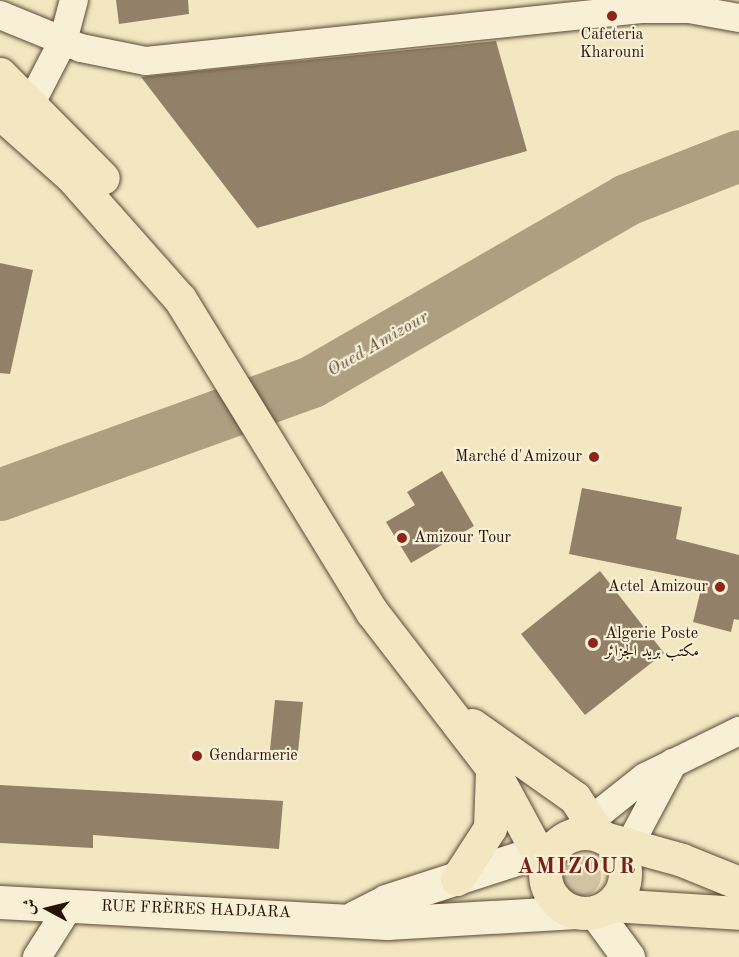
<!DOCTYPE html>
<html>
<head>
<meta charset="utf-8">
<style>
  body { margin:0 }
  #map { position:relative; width:739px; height:957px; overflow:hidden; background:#f2e7c0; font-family:"Old Standard TT",Amiri,serif }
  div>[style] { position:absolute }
  .green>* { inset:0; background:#d0c3a1 }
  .round { border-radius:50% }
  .river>* { height:52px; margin:-26px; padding:0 26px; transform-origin:26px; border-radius:26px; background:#ae9f81 }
  .building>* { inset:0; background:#928168 }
  .roads { filter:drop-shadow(0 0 2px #5b4836) drop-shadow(0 0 2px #5b4836) }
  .minor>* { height:28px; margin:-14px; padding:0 14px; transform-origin:14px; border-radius:14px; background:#f7efd6 }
  .secondary>* { height:33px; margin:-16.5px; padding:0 16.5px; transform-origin:16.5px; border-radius:16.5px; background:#f7efd6 }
  .primary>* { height:33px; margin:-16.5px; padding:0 16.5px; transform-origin:16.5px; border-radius:16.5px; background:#f2e7c0 }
  .primary>.ring { margin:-16.5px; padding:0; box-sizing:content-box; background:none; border:33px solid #f2e7c0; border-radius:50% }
  .dots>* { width:16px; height:16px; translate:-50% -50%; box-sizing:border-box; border:3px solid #f7efd6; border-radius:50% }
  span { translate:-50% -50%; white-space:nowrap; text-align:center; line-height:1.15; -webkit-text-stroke:4.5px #f7efd6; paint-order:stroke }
  .poi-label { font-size:16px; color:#291308 }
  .right { translate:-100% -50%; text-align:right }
  .left { translate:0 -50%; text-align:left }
  .street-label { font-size:16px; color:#291308 }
  .water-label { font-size:18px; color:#5e4b38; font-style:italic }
  .district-label { font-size:22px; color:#7a1f14; font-weight:700; letter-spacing:1.5px }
  .north { position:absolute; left:18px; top:879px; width:60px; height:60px; -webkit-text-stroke:4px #f7efd6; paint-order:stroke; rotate:277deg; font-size:16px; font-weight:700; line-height:24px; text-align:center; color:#291308 }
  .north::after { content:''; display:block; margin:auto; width:21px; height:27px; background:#291308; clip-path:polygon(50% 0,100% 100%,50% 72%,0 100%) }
</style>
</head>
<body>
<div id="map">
  <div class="green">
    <i class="round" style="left:561px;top:856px;width:40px;height:40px"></i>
  </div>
  <div class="river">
    <i style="left:0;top:495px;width:332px;rotate:-19.9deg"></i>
    <i style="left:312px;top:382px;width:364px;rotate:-30deg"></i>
    <i style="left:627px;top:200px;width:120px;rotate:-21.4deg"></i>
  </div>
  <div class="building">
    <i style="clip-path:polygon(116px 0,188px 0,189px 14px,119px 24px)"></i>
    <i style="clip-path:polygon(496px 41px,527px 151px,257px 228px,141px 77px)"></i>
    <i style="clip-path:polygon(0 263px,33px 270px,10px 374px,0 373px)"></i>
    <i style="clip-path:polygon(442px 471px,474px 526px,411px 563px,386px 522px,415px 505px,407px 492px)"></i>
    <i style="clip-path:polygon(582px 488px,682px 507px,676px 539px,739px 555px,739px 620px,734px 619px,731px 632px,693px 622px,703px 581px,569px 554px)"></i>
    <i style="clip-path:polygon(600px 571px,664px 653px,585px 715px,521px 634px)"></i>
    <i style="clip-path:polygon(275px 700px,303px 702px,298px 752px,270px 750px)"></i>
    <i style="clip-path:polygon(0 785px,283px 801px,279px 849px,93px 835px,93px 848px,0 843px)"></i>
  </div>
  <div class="roads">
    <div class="minor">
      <i style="left:0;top:15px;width:87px;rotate:22.2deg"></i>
      <i style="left:81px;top:48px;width:66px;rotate:11.3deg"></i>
      <i style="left:146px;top:61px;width:500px;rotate:-6deg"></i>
      <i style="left:643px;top:9px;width:46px"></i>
      <i style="left:689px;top:9px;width:51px;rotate:10.2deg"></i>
      <i style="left:31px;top:103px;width:70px;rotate:-62.7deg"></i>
      <i style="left:63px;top:41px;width:42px;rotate:-75deg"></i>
      <i style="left:572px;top:835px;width:93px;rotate:-38.5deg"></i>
      <i style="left:645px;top:777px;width:105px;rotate:-26.1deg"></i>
      <i style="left:622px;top:859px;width:109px;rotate:-62deg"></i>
      <i style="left:37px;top:957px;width:62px;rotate:-57.6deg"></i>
    </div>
    <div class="secondary">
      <i style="left:0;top:902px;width:388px;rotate:3.1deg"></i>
      <i style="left:387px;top:923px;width:189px;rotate:-3.3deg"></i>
      <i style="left:595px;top:912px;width:56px;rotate:53.7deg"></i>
      <i style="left:355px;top:917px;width:35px;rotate:-27deg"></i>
      <i style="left:386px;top:901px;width:179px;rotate:-17.9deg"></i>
    </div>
    <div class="primary">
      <i style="left:0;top:74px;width:146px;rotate:45.3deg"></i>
      <i style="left:0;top:113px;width:95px;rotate:41.6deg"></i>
      <i style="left:71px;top:176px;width:164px;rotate:48.5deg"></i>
      <i style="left:180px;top:299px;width:367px;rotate:58.5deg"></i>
      <i style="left:372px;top:612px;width:197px;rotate:52.4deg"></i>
      <i style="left:492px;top:768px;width:114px;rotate:61.6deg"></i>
      <i style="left:472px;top:725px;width:126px;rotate:35.3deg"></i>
      <i style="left:575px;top:798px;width:45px;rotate:56.7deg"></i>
      <i class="ring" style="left:545px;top:833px;width:47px;height:47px"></i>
      <i style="left:607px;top:839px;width:78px;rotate:15.6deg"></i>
      <i style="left:682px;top:860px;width:61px;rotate:22deg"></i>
      <i style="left:457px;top:879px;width:61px;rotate:-57.1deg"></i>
      <i style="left:490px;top:828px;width:56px;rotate:-88deg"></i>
      <i style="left:610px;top:905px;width:129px;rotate:3.5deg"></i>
    </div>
  </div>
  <div class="dots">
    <i style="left:612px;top:16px;background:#8f2418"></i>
    <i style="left:594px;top:457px;background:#8f2418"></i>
    <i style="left:402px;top:538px;background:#8f2418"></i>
    <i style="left:720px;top:587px;background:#8f2418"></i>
    <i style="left:593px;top:643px;background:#8f2418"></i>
    <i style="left:197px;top:756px;background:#8f2418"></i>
  </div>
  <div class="poi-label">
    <span style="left:612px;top:44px">Cafeteria<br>Kharouni</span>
    <span class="right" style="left:582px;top:457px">Marché d'Amizour</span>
    <span class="left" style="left:414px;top:538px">Amizour Tour</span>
    <span class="right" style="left:708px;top:587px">Actel Amizour</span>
    <span class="left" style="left:605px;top:643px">Algerie Poste<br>مكتب بريد الجزائر</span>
    <span class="left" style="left:209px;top:756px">Gendarmerie</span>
  </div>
  <div class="street-label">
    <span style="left:196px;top:910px;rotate:2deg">RUE FRÈRES HADJARA</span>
  </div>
  <div class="water-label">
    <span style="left:378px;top:344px;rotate:-30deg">Oued Amizour</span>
  </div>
  <div class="district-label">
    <span style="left:577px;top:868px">AMIZOUR</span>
  </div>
  <div class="north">ش</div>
</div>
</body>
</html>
